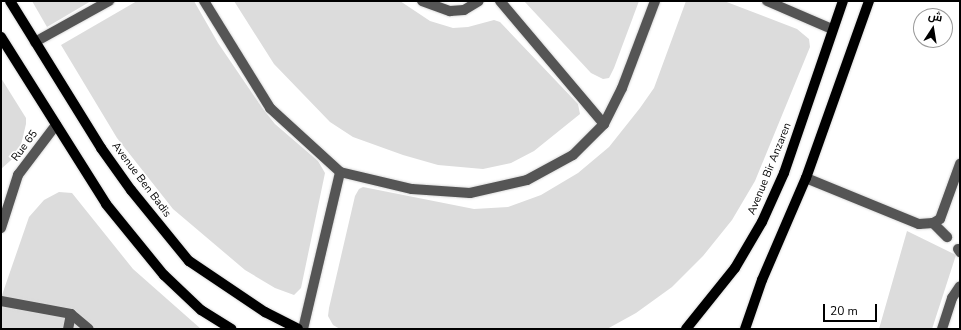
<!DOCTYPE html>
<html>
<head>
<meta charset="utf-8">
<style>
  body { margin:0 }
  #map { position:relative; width:961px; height:330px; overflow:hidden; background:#fff; font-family:"Nunito Sans",Cairo,sans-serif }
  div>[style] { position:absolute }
  .green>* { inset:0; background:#dcdcdc }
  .roads { filter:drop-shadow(0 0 1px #dbdbdb) drop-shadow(0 0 1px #dbdbdb) }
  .minor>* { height:10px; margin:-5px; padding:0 5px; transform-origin:5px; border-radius:5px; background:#555 }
  .major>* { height:10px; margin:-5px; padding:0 5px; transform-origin:5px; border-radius:5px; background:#000 }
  span { translate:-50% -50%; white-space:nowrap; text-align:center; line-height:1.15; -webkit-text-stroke:3.5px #fff; paint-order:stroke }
  .street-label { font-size:11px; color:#000 }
  .frame { position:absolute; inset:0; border:2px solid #000; pointer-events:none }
  .north { position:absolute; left:913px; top:8px; width:40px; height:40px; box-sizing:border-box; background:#fff; border:1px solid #999; border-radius:50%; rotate:12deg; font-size:11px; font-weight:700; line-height:16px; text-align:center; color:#000 }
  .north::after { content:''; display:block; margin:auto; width:14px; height:18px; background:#000; clip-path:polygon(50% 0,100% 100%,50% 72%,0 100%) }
  .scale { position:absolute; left:823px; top:304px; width:54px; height:18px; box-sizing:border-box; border:2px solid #000; border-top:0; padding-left:5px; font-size:12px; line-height:14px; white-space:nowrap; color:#000; -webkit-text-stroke:3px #fff; paint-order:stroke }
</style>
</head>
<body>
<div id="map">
  <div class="green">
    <i style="clip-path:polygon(32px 1px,91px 1px,47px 27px)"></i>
    <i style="clip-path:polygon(137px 1px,194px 1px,218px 43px,263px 109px,275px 124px,318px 161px,325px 173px,301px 288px,294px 295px,275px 288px,245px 270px,173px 209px,117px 138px,61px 45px)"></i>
    <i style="clip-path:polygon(234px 1px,400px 1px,430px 21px,453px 28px,468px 27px,494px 20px,500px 22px,578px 104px,580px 114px,534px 151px,511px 163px,483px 169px,438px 165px,403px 155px,353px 137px,330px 122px,274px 64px)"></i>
    <i style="clip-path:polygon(524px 1px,639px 1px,614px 68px,609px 78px,603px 79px,591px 73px)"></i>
    <i style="clip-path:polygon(686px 1px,724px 1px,797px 29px,809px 39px,810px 47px,755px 181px,732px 220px,703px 256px,672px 287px,636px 313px,607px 329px,340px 329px,333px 325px,328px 316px,329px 308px,355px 196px,359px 189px,363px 187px,474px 209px,508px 207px,541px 195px,578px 173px,609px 147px,640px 108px,654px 88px)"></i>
    <i style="clip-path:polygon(1px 78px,26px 118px,26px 124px,19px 153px,1px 169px)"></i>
    <i style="clip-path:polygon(59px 192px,72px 193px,133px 269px,201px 329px,1px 329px,1px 298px,29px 217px,44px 200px)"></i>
    <i style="clip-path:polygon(907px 231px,956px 255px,932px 329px,879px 329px)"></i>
  </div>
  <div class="roads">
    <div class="minor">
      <i style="left:204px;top:1px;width:126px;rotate:58.3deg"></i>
      <i style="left:270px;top:108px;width:95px;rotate:42.4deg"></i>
      <i style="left:340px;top:172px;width:74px;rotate:13.3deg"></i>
      <i style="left:412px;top:189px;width:58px;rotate:3.9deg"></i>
      <i style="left:470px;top:193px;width:58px;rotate:-12.8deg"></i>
      <i style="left:527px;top:180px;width:52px;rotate:-28.5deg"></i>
      <i style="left:573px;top:155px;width:44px;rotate:-45deg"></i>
      <i style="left:604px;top:124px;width:40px;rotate:-63.4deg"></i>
      <i style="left:622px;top:88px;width:93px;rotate:-69.2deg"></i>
      <i style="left:422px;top:1px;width:30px;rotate:20deg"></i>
      <i style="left:450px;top:11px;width:14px;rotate:-4deg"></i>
      <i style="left:464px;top:10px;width:17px;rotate:-31deg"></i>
      <i style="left:500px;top:1px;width:161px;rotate:49.8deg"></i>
      <i style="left:767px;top:1px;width:71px;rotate:23.3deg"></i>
      <i style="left:35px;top:42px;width:85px;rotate:-29deg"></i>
      <i style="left:806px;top:178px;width:122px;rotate:22.2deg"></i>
      <i style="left:919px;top:224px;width:14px;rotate:-4deg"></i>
      <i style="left:933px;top:223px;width:8px;rotate:-30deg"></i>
      <i style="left:940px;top:219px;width:59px;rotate:-70deg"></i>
      <i style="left:933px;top:223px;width:20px;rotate:45deg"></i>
      <i style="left:1px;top:228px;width:56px;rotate:-72.2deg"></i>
      <i style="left:18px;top:175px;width:63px;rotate:-52.8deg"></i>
      <i style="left:958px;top:249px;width:4px;rotate:56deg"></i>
      <i style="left:1px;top:301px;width:71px;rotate:10.5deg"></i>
      <i style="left:71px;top:314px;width:15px;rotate:101deg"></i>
      <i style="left:71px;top:314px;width:23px;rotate:40deg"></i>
      <i style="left:303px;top:329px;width:161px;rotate:-76.7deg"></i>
      <i style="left:942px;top:329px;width:33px;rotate:-72deg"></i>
      <i style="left:952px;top:298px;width:14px;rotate:-56deg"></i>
    </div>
    <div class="major">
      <i style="left:10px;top:1px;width:173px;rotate:58.2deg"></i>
      <i style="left:101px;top:148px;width:52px;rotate:54.5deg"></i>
      <i style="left:131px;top:190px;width:92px;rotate:50.8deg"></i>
      <i style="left:189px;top:261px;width:92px;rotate:33.9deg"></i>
      <i style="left:265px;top:312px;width:37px;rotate:27deg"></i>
      <i style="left:1px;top:37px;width:197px;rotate:57.8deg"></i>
      <i style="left:106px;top:204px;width:92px;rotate:50.8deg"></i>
      <i style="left:164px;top:275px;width:51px;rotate:43.4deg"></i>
      <i style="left:201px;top:310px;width:36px;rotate:32deg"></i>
      <i style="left:686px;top:329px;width:78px;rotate:-51.2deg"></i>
      <i style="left:735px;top:268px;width:53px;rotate:-59.6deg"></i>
      <i style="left:762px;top:222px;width:54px;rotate:-65.8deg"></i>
      <i style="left:784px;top:173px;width:182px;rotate:-71.1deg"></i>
      <i style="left:745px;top:329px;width:52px;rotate:-70.9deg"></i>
      <i style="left:762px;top:280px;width:111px;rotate:-66.7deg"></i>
      <i style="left:806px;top:178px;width:188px;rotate:-70.4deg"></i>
    </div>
  </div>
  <div class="street-label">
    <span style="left:25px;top:146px;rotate:-53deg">Rue 65</span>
    <span style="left:770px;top:169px;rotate:-68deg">Avenue Bir Anzaren</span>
    <span style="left:141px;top:180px;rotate:53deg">Avenue Ben Badis</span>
  </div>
  <div class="frame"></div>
  <div class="north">ش</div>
  <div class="scale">20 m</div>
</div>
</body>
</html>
